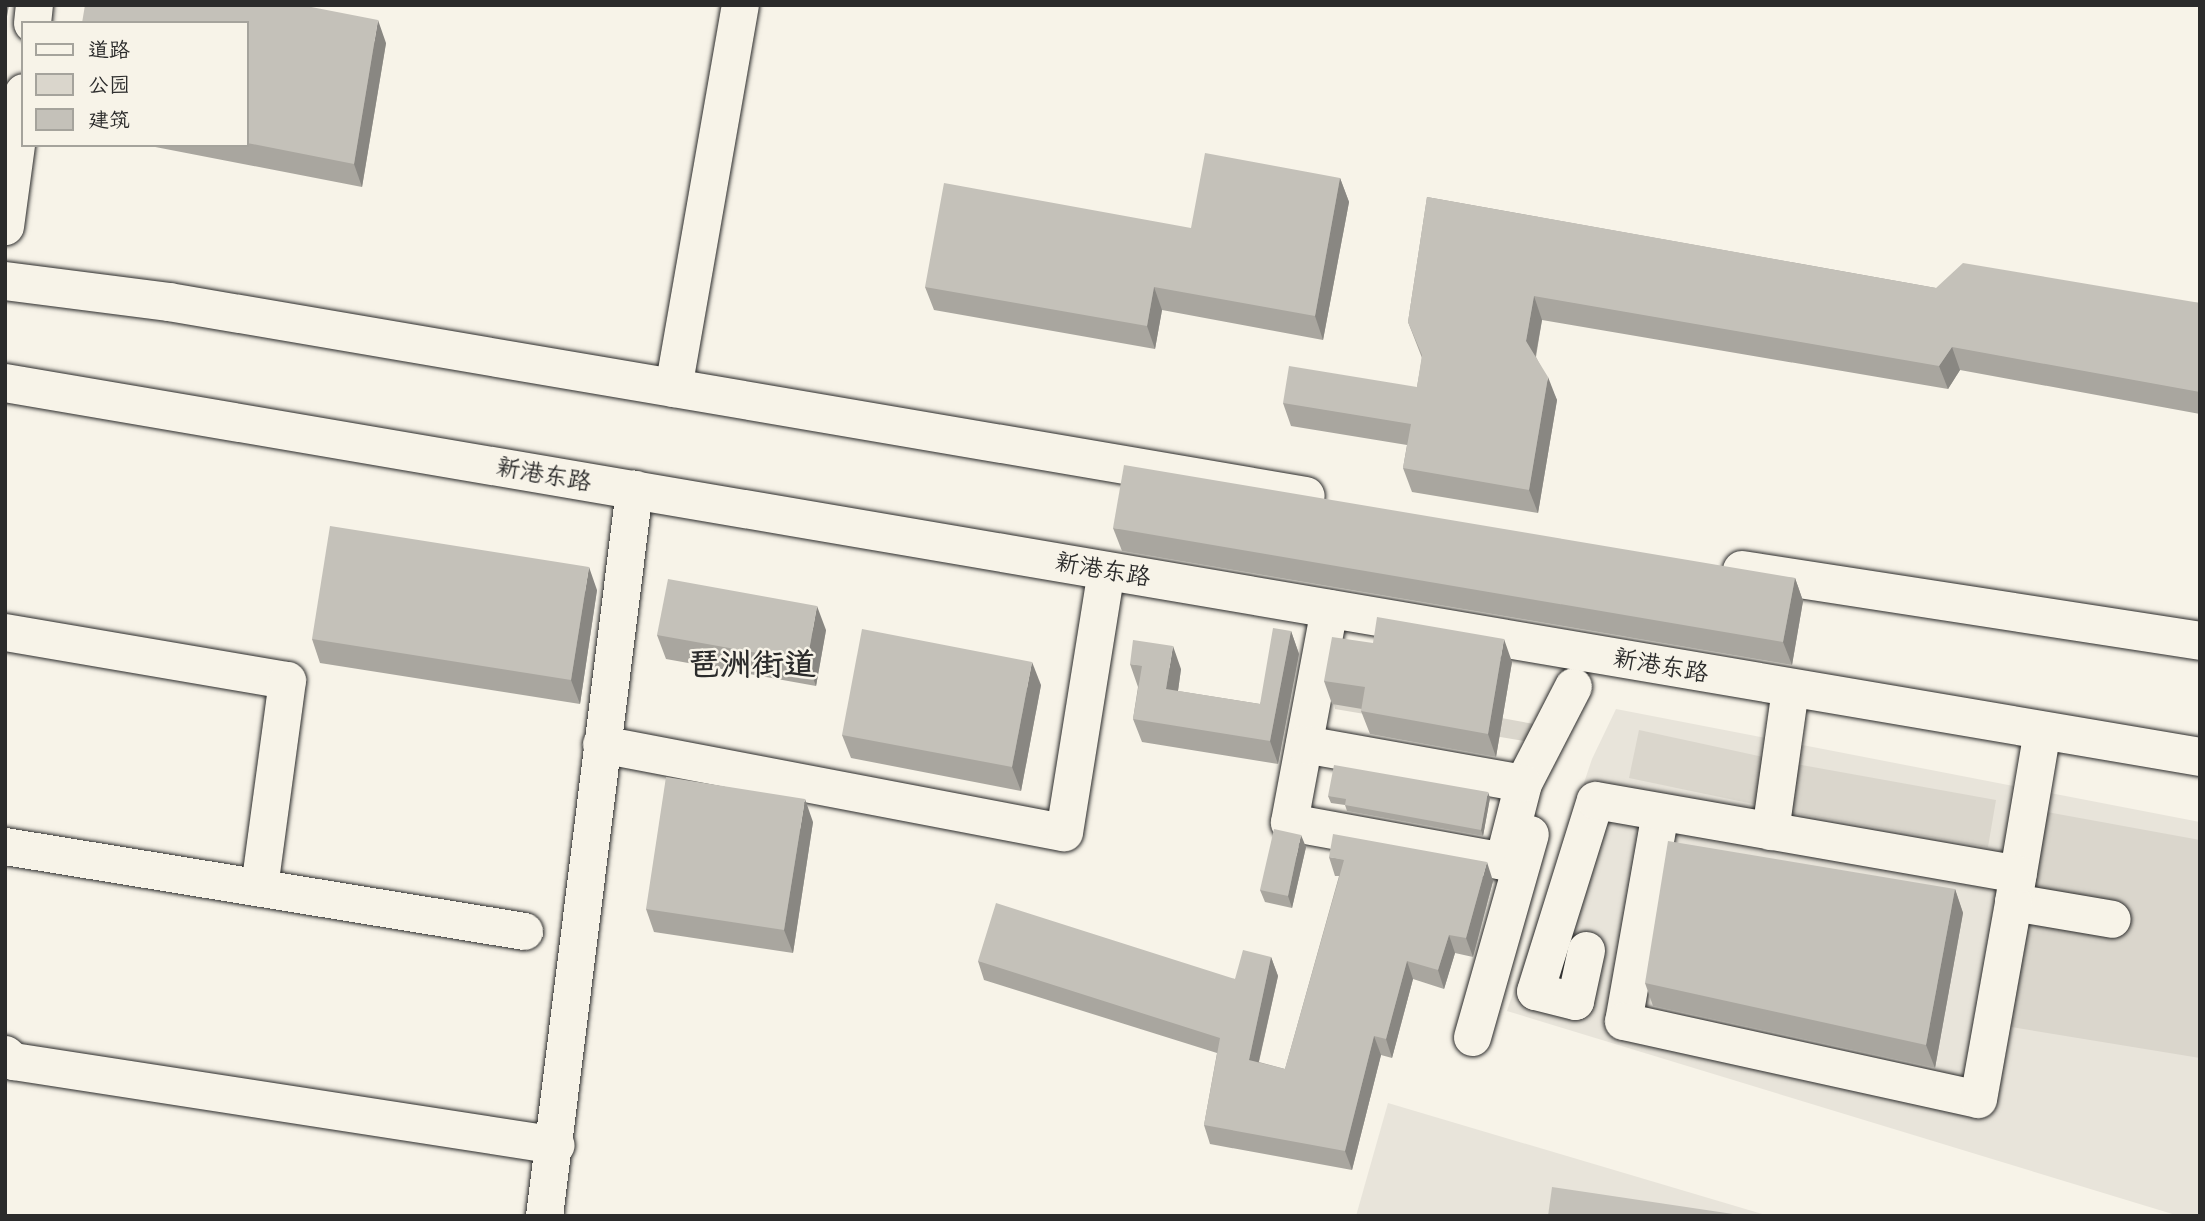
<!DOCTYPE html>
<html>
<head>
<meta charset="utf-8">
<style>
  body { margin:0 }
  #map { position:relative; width:2205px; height:1221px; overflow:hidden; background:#f7f3e8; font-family:"Patrick Hand","LXGW WenKai TC",sans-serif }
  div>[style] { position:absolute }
  .built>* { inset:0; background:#e8e4da }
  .green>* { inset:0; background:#dad6cc }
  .roads { filter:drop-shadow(0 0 2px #2b2b2b) drop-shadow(0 0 2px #2b2b2b) }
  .minor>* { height:37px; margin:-18.5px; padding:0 18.5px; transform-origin:18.5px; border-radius:18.5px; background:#f7f3e8 }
  .major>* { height:38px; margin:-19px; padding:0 19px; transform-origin:19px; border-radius:19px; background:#f7f3e8 }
  .wall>* { inset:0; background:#a9a69f }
  .shaded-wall>* { inset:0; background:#898782 }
  .building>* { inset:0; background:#c4c1b9 }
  span { translate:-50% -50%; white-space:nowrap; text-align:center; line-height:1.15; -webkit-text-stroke:5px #f7f3e8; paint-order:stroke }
  .street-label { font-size:24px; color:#2b2b2b }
  .district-label { font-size:32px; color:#2b2b2b; font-weight:700 }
  .frame { position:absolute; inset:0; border:7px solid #2b2b2b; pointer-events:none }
  .legend { position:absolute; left:21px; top:21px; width:228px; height:126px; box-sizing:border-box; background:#f7f3e8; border:2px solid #a5a39c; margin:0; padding:9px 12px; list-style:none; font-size:21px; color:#2b2b2b }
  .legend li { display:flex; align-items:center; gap:14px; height:35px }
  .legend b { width:35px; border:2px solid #a5a39c }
</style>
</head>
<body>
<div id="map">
  <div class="built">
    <i style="clip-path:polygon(1616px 709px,2200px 822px,2200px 1216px,2179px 1216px,1507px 1011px,1592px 759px)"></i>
    <i style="clip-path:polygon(1388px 1103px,1769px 1216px,1356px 1216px)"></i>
  </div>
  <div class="green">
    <i style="clip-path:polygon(1332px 687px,1534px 724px,1524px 741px,1335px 709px)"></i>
    <i style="clip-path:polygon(1639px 730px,1768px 758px,1758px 805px,1629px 778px)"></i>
    <i style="clip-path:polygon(1796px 764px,1996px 800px,1988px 847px,1788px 812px)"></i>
    <i style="clip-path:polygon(2036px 810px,2200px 840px,2200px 1058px,1999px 1025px)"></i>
  </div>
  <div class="roads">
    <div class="minor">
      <i style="left:32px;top:23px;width:18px;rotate:-84deg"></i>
      <i style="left:5px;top:226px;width:135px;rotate:-82.3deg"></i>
      <i style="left:673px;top:388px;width:389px;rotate:-80.1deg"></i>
      <i style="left:1329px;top:608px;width:218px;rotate:100.6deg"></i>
      <i style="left:1289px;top:822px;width:218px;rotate:10.3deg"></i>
      <i style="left:1503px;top:861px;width:81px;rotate:-75.6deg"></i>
      <i style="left:1523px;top:783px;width:109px;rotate:-62.7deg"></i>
      <i style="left:5px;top:632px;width:286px;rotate:9.7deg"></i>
      <i style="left:287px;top:680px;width:209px;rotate:97.7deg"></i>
      <i style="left:2042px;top:730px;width:174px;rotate:99.6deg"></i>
      <i style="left:2013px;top:902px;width:100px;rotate:9.7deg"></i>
      <i style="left:601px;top:744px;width:471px;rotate:10.8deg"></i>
      <i style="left:1064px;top:832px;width:265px;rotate:-80.9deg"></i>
      <i style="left:1304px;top:744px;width:222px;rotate:10.1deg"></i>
      <i style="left:1660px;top:812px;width:212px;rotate:100deg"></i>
      <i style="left:1623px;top:1021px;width:363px;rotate:12.4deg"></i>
      <i style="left:1978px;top:1099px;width:200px;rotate:-79.9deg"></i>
      <i style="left:1770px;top:831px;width:144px;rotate:-82deg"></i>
      <i style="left:5px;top:846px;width:526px;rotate:9.3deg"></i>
      <i style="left:1586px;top:950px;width:52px;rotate:102.2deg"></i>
      <i style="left:1575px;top:1001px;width:41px;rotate:-166deg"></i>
      <i style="left:1535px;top:991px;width:200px;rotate:-72.6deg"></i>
      <i style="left:1595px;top:800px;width:429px;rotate:9.9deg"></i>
      <i style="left:1472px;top:1037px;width:211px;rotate:-74.1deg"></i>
      <i style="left:5px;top:1054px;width:11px;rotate:41deg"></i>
      <i style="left:13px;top:1061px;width:549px;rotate:8.79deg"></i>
      <i style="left:544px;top:1216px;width:733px;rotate:-82.94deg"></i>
    </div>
    <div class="major">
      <i style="left:5px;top:281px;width:165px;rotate:7.3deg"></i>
      <i style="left:169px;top:302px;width:1153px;rotate:9.68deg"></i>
      <i style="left:5px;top:383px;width:2227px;rotate:9.67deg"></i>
      <i style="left:1742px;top:570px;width:463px;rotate:8.8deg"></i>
    </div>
  </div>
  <div class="wall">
    <i style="clip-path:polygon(247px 23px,386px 43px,362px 187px,145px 145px,247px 145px)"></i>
    <i style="clip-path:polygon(1340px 178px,1349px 202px,1323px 340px,1162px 310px,1155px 349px,934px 310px,925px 287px,1191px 228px)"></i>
    <i style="clip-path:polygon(1427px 197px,1936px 288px,2200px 303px,2200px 414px,1960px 370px,1948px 389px,1542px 320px,1536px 357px,1557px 400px,1538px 513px,1412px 492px,1403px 468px,1407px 445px,1291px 426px,1283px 403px,1417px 387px,1422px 358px,1408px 322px)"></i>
    <i style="clip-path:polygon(1113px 528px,1795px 578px,1803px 601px,1792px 665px,1122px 551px)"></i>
    <i style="clip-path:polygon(597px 590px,580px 704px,320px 663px,312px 639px)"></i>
    <i style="clip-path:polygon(826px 630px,816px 686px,666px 659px,657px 635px)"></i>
    <i style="clip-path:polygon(1291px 631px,1299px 654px,1278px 764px,1142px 742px,1133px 719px,1138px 687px,1130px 664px,1181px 669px,1178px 691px,1260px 704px)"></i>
    <i style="clip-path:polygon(1373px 643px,1512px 662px,1496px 757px,1370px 734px,1361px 711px,1362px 709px,1332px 704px,1324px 681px)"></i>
    <i style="clip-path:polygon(1041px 685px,1021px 791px,851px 758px,842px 735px)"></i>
    <i style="clip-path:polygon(1328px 796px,1490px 798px,1483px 836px,1347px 811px,1345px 805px,1331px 803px)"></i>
    <i style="clip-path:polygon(813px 822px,793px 953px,654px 932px,646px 909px)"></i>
    <i style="clip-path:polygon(1306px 847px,1292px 908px,1265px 902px,1260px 890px)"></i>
    <i style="clip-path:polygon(1329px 857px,1493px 881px,1473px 957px,1455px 953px,1444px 989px,1413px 979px,1392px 1058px,1381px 1055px,1352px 1170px,1210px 1144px,1204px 1125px,1217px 1053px,984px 980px,978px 961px,1235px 979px,1271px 957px,1278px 976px,1259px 1062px,1285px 1069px,1339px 876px,1335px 876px)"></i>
    <i style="clip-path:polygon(1955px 889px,1963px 913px,1935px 1068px,1653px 1006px,1645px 983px)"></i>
  </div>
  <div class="shaded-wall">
    <i style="clip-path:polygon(5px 5px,9px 5px,5px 28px)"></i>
    <i style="clip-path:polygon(378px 20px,386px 43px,362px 187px,354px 164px)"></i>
    <i style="clip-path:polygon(1340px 178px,1349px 202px,1323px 340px,1315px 316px)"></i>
    <i style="clip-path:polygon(1154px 287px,1162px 310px,1155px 349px,1147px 326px)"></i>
    <i style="clip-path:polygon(1534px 296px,1542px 320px,1534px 364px,1526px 341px)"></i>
    <i style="clip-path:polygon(1952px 347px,1960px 370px,1948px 389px,1939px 366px)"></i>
    <i style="clip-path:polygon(1548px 377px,1557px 400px,1538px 513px,1529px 490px)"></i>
    <i style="clip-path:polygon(589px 567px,597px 590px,580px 704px,571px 680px)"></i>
    <i style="clip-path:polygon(1795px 578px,1803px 601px,1792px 665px,1783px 642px)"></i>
    <i style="clip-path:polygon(817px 606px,826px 630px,816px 686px,807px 662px)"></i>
    <i style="clip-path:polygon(1291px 631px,1299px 654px,1278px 764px,1270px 741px)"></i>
    <i style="clip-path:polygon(1504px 639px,1512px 662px,1496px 757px,1488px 734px)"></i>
    <i style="clip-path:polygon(1173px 646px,1181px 669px,1175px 712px,1166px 689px)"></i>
    <i style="clip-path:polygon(1032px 662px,1041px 685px,1021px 791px,1012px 767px)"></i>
    <i style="clip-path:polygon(1488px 792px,1490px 798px,1483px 836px,1481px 830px)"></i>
    <i style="clip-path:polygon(805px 799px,813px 822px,793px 953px,784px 930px)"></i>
    <i style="clip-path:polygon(1301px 835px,1306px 847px,1292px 908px,1288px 896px)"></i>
    <i style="clip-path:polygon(1487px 862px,1493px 881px,1473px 957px,1466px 938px)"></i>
    <i style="clip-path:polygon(1955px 889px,1963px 913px,1935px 1068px,1926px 1045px)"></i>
    <i style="clip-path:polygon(1449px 935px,1455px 953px,1444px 989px,1438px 970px)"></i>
    <i style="clip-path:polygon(1271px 957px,1278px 976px,1255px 1078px,1249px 1060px)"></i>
    <i style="clip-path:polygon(1407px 961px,1413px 979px,1392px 1058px,1386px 1039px)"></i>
    <i style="clip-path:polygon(1374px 1036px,1381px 1055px,1352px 1170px,1345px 1151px)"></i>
  </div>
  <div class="building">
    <i style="clip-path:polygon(85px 5px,301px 5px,378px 20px,354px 164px,247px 143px,247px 23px,82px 23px)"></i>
    <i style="clip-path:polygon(1205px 153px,1340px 178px,1315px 316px,1154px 287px,1147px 326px,925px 287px,944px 183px,1191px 228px)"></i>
    <i style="clip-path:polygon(1427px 197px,1936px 288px,1963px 263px,2200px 303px,2200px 392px,1952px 347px,1939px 366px,1534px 296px,1526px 341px,1548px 377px,1529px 490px,1403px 468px,1411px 424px,1283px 403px,1289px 366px,1417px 387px,1422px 355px,1408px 322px)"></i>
    <i style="clip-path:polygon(1124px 465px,1795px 578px,1783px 642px,1113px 528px)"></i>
    <i style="clip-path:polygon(330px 526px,589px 567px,571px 680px,312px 639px)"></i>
    <i style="clip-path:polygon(668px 579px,817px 606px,807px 662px,657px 635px)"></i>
    <i style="clip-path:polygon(1377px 617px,1504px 639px,1488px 734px,1361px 711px,1365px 687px,1324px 681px,1332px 637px,1373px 643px)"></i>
    <i style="clip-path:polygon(1273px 628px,1291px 631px,1270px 741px,1133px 719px,1142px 666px,1130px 664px,1133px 640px,1173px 646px,1166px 689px,1260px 704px)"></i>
    <i style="clip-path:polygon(862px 629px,1032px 662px,1012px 767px,842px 735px)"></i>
    <i style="clip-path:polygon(1334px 765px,1488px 792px,1481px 830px,1345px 805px,1346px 799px,1328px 796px)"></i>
    <i style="clip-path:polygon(666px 777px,805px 799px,784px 930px,646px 909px)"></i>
    <i style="clip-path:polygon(1274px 829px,1301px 835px,1288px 896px,1260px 890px)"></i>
    <i style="clip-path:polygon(1333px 834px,1487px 862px,1466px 938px,1449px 935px,1438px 970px,1407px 961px,1386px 1039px,1374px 1036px,1345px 1151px,1204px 1125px,1220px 1038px,978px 961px,996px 903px,1235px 979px,1243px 950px,1271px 957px,1249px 1060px,1285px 1069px,1344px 860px,1329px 857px)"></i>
    <i style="clip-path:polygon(1668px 841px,1955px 889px,1926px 1045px,1645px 983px)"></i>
    <i style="clip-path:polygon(1552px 1187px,1733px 1214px,1733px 1216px,1548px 1216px)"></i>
  </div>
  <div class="street-label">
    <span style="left:544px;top:474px;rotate:10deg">新港东路</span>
    <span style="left:1103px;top:569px;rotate:10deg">新港东路</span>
    <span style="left:1661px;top:665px;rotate:10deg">新港东路</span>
  </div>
  <div class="district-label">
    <span style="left:752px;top:664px">琶洲街道</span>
  </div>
  <div class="frame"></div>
  <ul class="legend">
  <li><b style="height:9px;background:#f7f3e8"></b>道路</li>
  <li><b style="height:19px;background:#dad6cc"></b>公园</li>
  <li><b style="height:19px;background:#c4c1b9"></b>建筑</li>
  </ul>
</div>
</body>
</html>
